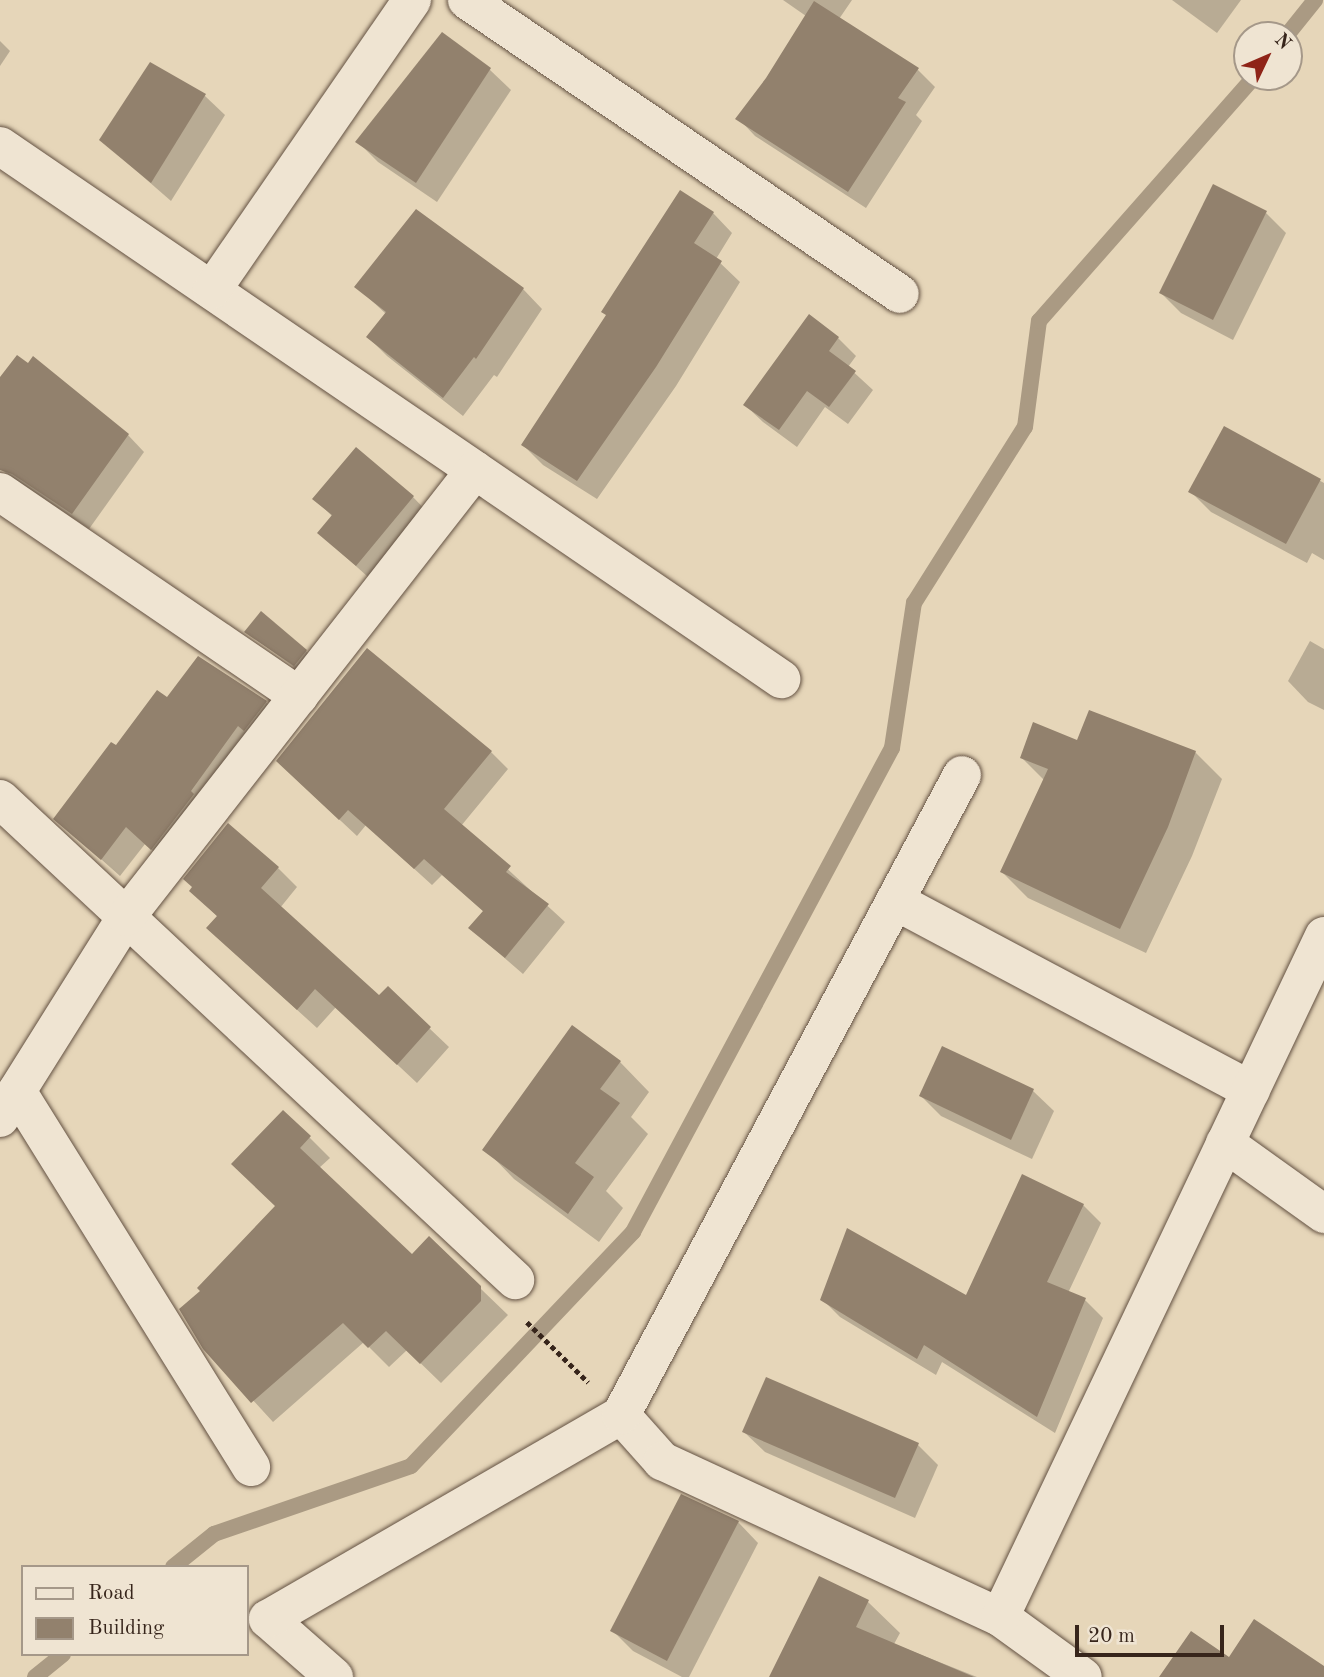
<!DOCTYPE html>
<html>
<head>
<meta charset="utf-8">
<style>
  body { margin:0 }
  #map { position:relative; width:1324px; height:1677px; overflow:hidden; background:#e6d6b9; font-family:"Old Standard TT",serif }
  div>[style] { position:absolute }
  .shadow>* { inset:0; background:#0003 }
  .stream>* { height:16px; margin:-8px; padding:0 8px; transform-origin:8px; border-radius:8px; background:#aa9a83 }
  .building>* { inset:0; background:#92816d }
  .path>* { height:4.5px; margin-top:-2.25px; transform-origin:0; background:repeating-linear-gradient(90deg,#37251b 0 5px,transparent 0 8.5px) }
  .roads { filter:drop-shadow(0 0 2px #635142) drop-shadow(0 0 2px #635142) }
  .street>* { height:38px; margin:-19px; padding:0 19px; transform-origin:19px; border-radius:19px; background:#efe4d2 }
  span { translate:-50% -50%; white-space:nowrap; text-align:center; line-height:1.15; -webkit-text-stroke:7px #efe4d2; paint-order:stroke }
  .legend { position:absolute; left:21px; top:1565px; width:228px; height:91px; box-sizing:border-box; background:#efe4d2; border:2px solid #a59889; margin:0; padding:9px 12px; list-style:none; font-size:21px; color:#37251b }
  .legend li { display:flex; align-items:center; gap:14px; height:35px }
  .legend b { width:35px; border:2px solid #a59889 }
  .north { position:absolute; left:1233px; top:21px; width:70px; height:70px; box-sizing:border-box; background:#efe4d2; border:2px solid #a59889; border-radius:50%; rotate:46deg; font-size:19px; font-weight:700; line-height:28px; text-align:center; color:#37251b }
  .north::after { content:''; display:block; margin:auto; width:24px; height:32px; background:#8f2418; clip-path:polygon(50% 0,100% 100%,50% 72%,0 100%) }
  .scale { position:absolute; left:1075px; top:1625px; width:149px; height:32px; box-sizing:border-box; border:4px solid #37251b; border-top:0; padding-left:9px; font-size:21px; line-height:24px; white-space:nowrap; color:#37251b; -webkit-text-stroke:5px #efe4d2; paint-order:stroke }
</style>
</head>
<body>
<div id="map">
  <div class="shadow">
    <i style="clip-path:polygon(783px 0,852px 0,839px 19px,918px 70px,935px 87px,916px 115px,922px 121px,866px 208px,755px 136px,738px 118px,767px 79px,806px 16px)"></i>
    <i style="clip-path:polygon(1172px 0,1241px 0,1217px 33px)"></i>
    <i style="clip-path:polygon(442px 35px,490px 70px,511px 90px,437px 202px,378px 162px,358px 142px)"></i>
    <i style="clip-path:polygon(0 41px,10px 51px,0 66px)"></i>
    <i style="clip-path:polygon(151px 65px,205px 96px,225px 115px,171px 201px,101px 140px)"></i>
    <i style="clip-path:polygon(713px 213px,732px 233px,716px 259px,740px 282px,676px 386px,597px 499px,543px 465px,523px 445px)"></i>
    <i style="clip-path:polygon(1266px 213px,1286px 233px,1233px 340px,1181px 313px,1161px 293px)"></i>
    <i style="clip-path:polygon(357px 287px,523px 289px,542px 309px,497px 377px,494px 375px,463px 416px,387px 356px,368px 337px,386px 314px)"></i>
    <i style="clip-path:polygon(838px 338px,856px 356px,848px 367px,873px 390px,848px 424px,825px 407px,797px 447px,763px 422px,745px 405px)"></i>
    <i style="clip-path:polygon(0 380px,128px 435px,144px 452px,89px 529px,0 469px)"></i>
    <i style="clip-path:polygon(1224px 428px,1324px 483px,1324px 560px,1312px 553px,1307px 563px,1211px 512px,1190px 491px)"></i>
    <i style="clip-path:polygon(413px 497px,433px 518px,377px 585px,319px 533px,333px 517px,314px 498px)"></i>
    <i style="clip-path:polygon(246px 632px,306px 651px,316px 661px,305px 675px)"></i>
    <i style="clip-path:polygon(1310px 641px,1324px 649px,1324px 710px,1308px 702px,1288px 681px)"></i>
    <i style="clip-path:polygon(167px 700px,266px 702px,284px 720px,170px 866px,145px 844px,120px 876px,56px 819px,116px 747px)"></i>
    <i style="clip-path:polygon(1090px 712px,1195px 752px,1222px 779px,1192px 856px,1146px 953px,1028px 898px,1002px 872px,1045px 781px,1022px 758px,1078px 742px)"></i>
    <i style="clip-path:polygon(491px 752px,508px 769px,461px 826px,565px 922px,523px 974px,470px 928px,484px 912px,442px 875px,432px 885px,366px 825px,357px 836px,295px 778px)"></i>
    <i style="clip-path:polygon(278px 868px,297px 887px,280px 908px,379px 998px,388px 989px,449px 1047px,417px 1083px,336px 1007px,317px 1028px,228px 947px,218px 917px,191px 891px)"></i>
    <i style="clip-path:polygon(620px 1062px,649px 1092px,631px 1117px,648px 1134px,606px 1191px,623px 1208px,599px 1242px,514px 1179px,485px 1149px)"></i>
    <i style="clip-path:polygon(1033px 1091px,1054px 1111px,1032px 1159px,941px 1116px,921px 1096px)"></i>
    <i style="clip-path:polygon(309px 1137px,330px 1158px,319px 1168px,412px 1256px,429px 1239px,508px 1315px,441px 1383px,407px 1350px,389px 1367px,364px 1342px,273px 1422px,205px 1348px,202px 1291px,277px 1206px,254px 1184px)"></i>
    <i style="clip-path:polygon(1083px 1205px,1101px 1223px,1068px 1293px,1085px 1300px,1103px 1318px,1055px 1433px,942px 1362px,936px 1375px,840px 1317px,822px 1299px,967px 1297px)"></i>
    <i style="clip-path:polygon(744px 1432px,918px 1445px,938px 1465px,915px 1518px,765px 1452px)"></i>
    <i style="clip-path:polygon(738px 1522px,758px 1543px,689px 1677px,682px 1677px,633px 1651px,612px 1630px)"></i>
    <i style="clip-path:polygon(820px 1578px,868px 1602px,900px 1633px,894px 1644px,977px 1677px,771px 1677px)"></i>
  </div>
  <div class="stream">
    <i style="left:1287px;top:35px;width:45px;rotate:-51.3deg"></i>
    <i style="left:173px;top:1567px;width:53px;rotate:-38.8deg"></i>
    <i style="left:214px;top:1534px;width:208px;rotate:-19deg"></i>
    <i style="left:411px;top:1466px;width:323px;rotate:-46.5deg"></i>
    <i style="left:633px;top:1232px;width:549px;rotate:-61.85deg"></i>
    <i style="left:892px;top:748px;width:147px;rotate:-81.4deg"></i>
    <i style="left:914px;top:603px;width:208px;rotate:-57.8deg"></i>
    <i style="left:1025px;top:427px;width:107px;rotate:-82.5deg"></i>
    <i style="left:1039px;top:321px;width:325px;rotate:-48.6deg"></i>
    <i style="left:35px;top:1677px;width:36px;rotate:-39deg"></i>
  </div>
  <div class="building">
    <i style="clip-path:polygon(814px 1px,919px 68px,898px 98px,906px 102px,848px 192px,735px 119px,766px 78px)"></i>
    <i style="clip-path:polygon(442px 32px,491px 68px,416px 183px,355px 142px)"></i>
    <i style="clip-path:polygon(150px 62px,206px 94px,151px 183px,99px 140px)"></i>
    <i style="clip-path:polygon(1213px 184px,1267px 211px,1213px 320px,1159px 293px)"></i>
    <i style="clip-path:polygon(680px 190px,714px 212px,694px 243px,722px 261px,656px 367px,577px 481px,521px 445px,606px 315px,601px 312px)"></i>
    <i style="clip-path:polygon(416px 209px,524px 288px,476px 359px,474px 357px,443px 398px,366px 337px,386px 312px,354px 287px)"></i>
    <i style="clip-path:polygon(809px 314px,839px 337px,829px 351px,856px 371px,829px 407px,807px 391px,779px 430px,743px 405px)"></i>
    <i style="clip-path:polygon(17px 355px,28px 363px,33px 356px,129px 434px,72px 514px,12px 474px,0 470px,0 377px)"></i>
    <i style="clip-path:polygon(1224px 426px,1321px 479px,1286px 544px,1188px 492px)"></i>
    <i style="clip-path:polygon(356px 447px,414px 496px,356px 566px,317px 533px,332px 515px,312px 499px)"></i>
    <i style="clip-path:polygon(261px 611px,307px 650px,294px 666px,244px 632px)"></i>
    <i style="clip-path:polygon(367px 648px,492px 751px,444px 809px,511px 866px,506px 872px,549px 904px,505px 958px,468px 928px,483px 911px,424px 859px,414px 869px,348px 810px,339px 820px,276px 761px)"></i>
    <i style="clip-path:polygon(198px 656px,267px 701px,244px 731px,238px 726px,191px 791px,194px 794px,151px 850px,126px 827px,101px 860px,53px 819px,111px 742px,116px 745px,157px 690px,167px 697px)"></i>
    <i style="clip-path:polygon(1089px 710px,1196px 751px,1168px 827px,1120px 929px,1000px 872px,1048px 769px,1020px 758px,1033px 722px,1077px 740px)"></i>
    <i style="clip-path:polygon(228px 823px,279px 867px,261px 888px,379px 995px,388px 986px,431px 1027px,397px 1065px,315px 989px,297px 1010px,206px 928px,217px 916px,189px 891px,192px 887px,183px 879px)"></i>
    <i style="clip-path:polygon(572px 1025px,621px 1061px,600px 1089px,620px 1103px,575px 1163px,594px 1177px,568px 1214px,482px 1150px)"></i>
    <i style="clip-path:polygon(942px 1046px,1034px 1089px,1011px 1140px,919px 1096px)"></i>
    <i style="clip-path:polygon(283px 1110px,311px 1136px,300px 1148px,412px 1254px,429px 1236px,481px 1286px,481px 1301px,420px 1364px,386px 1331px,368px 1348px,343px 1323px,251px 1403px,203px 1349px,179px 1309px,200px 1291px,197px 1288px,275px 1206px,231px 1164px)"></i>
    <i style="clip-path:polygon(1022px 1174px,1084px 1204px,1047px 1282px,1086px 1298px,1037px 1417px,924px 1345px,917px 1359px,820px 1300px,847px 1228px,966px 1295px)"></i>
    <i style="clip-path:polygon(766px 1377px,919px 1443px,895px 1498px,742px 1432px)"></i>
    <i style="clip-path:polygon(681px 1494px,739px 1521px,667px 1661px,610px 1631px)"></i>
    <i style="clip-path:polygon(819px 1576px,869px 1600px,856px 1627px,974px 1677px,769px 1677px)"></i>
    <i style="clip-path:polygon(1254px 1619px,1324px 1666px,1324px 1677px,1159px 1677px,1191px 1631px,1229px 1657px)"></i>
  </div>
  <div class="path">
    <i style="left:527px;top:1322px;width:86px;rotate:44.5deg"></i>
  </div>
  <div class="roads">
    <div class="street">
      <i style="left:467px;top:0;width:523px;rotate:34.18deg"></i>
      <i style="left:0;top:146px;width:946px;rotate:34.31deg"></i>
      <i style="left:212px;top:290px;width:352px;rotate:-55.4deg"></i>
      <i style="left:0;top:492px;width:362px;rotate:34.3deg"></i>
      <i style="left:0;top:799px;width:705px;rotate:43.04deg"></i>
      <i style="left:895px;top:901px;width:403px;rotate:28deg"></i>
      <i style="left:17px;top:1091px;width:443px;rotate:58.1deg"></i>
      <i style="left:0;top:1118px;width:237px;rotate:-57.9deg"></i>
      <i style="left:126px;top:917px;width:567px;rotate:-52.02deg"></i>
      <i style="left:1225px;top:1143px;width:122px;rotate:35.6deg"></i>
      <i style="left:621px;top:1415px;width:62px;rotate:48.3deg"></i>
      <i style="left:662px;top:1461px;width:372px;rotate:24.8deg"></i>
      <i style="left:1000px;top:1617px;width:102px;rotate:35.9deg"></i>
      <i style="left:1000px;top:1617px;width:754px;rotate:-64.56deg"></i>
      <i style="left:334px;top:1677px;width:88px;rotate:-138.7deg"></i>
      <i style="left:268px;top:1619px;width:408px;rotate:-30deg"></i>
      <i style="left:621px;top:1415px;width:725px;rotate:-61.95deg"></i>
    </div>
  </div>
  <ul class="legend">
  <li><b style="height:9px;background:#efe4d2"></b>Road</li>
  <li><b style="height:19px;background:#92816d"></b>Building</li>
  </ul>
  <div class="north">N</div>
  <div class="scale">20 m</div>
</div>
</body>
</html>
